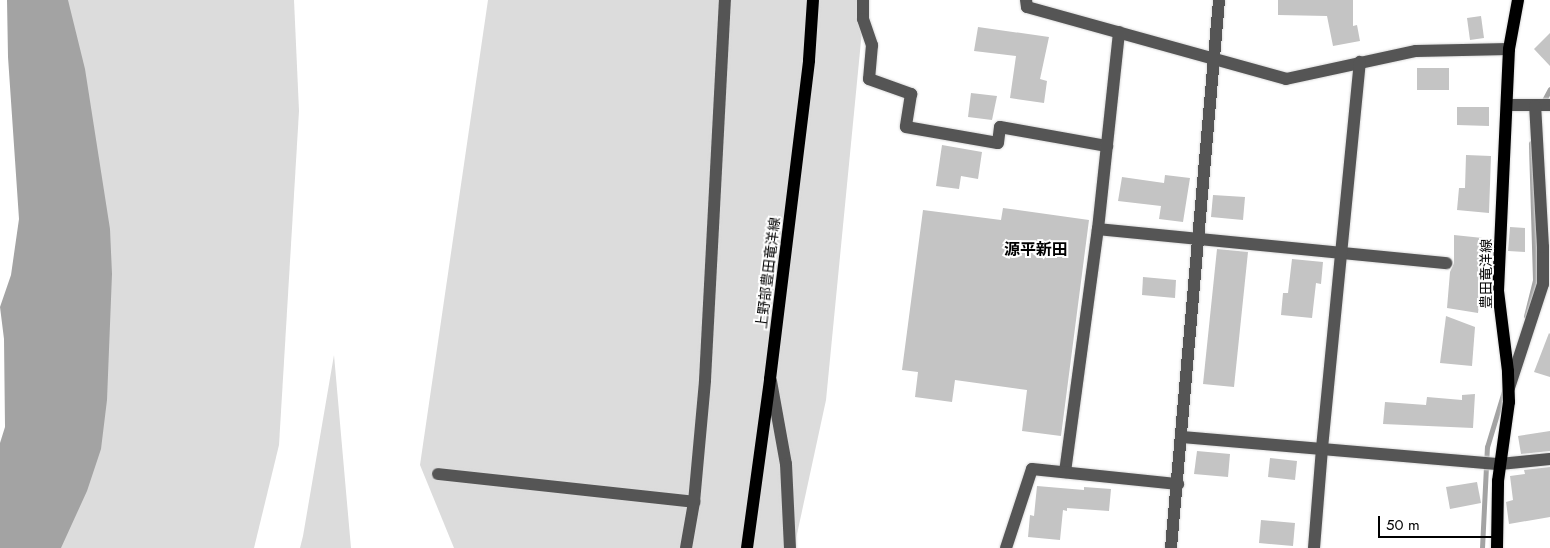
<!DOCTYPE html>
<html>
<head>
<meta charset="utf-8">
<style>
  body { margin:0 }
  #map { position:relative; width:1550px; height:548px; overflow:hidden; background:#fff; font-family:Jost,"Noto Sans JP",sans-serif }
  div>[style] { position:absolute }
  .green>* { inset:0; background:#dcdcdc }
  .water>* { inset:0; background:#a3a3a3 }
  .stream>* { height:5px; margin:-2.5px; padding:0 2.5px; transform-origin:2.5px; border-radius:2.5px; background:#a3a3a3 }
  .building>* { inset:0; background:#c4c4c4 }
  .roads { filter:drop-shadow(0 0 1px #dbdbdb) drop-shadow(0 0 1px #dbdbdb) }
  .minor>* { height:12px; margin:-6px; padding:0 6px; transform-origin:6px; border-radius:6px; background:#555 }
  .major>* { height:12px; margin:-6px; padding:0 6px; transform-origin:6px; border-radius:6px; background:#000 }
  span { translate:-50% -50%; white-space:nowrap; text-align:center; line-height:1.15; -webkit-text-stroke:4px #fff; paint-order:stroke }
  .street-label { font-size:14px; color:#000 }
  .quarter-label { font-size:16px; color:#000; font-weight:700 }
  .scale { position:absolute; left:1378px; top:516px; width:125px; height:22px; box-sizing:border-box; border:2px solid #000; border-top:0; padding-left:6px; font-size:15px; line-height:18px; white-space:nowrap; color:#000; -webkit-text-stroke:4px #fff; paint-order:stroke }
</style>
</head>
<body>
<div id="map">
  <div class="green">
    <i style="clip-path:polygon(66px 0,294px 0,299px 111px,279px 445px,254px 548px,58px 548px)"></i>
    <i style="clip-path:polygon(488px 0,865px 0,826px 400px,794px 548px,454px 548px,420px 465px)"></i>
    <i style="clip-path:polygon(334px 355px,351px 548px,300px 548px,303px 536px)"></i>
  </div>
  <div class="water">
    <i style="clip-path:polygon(7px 0,68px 0,85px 69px,110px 229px,112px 274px,107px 400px,101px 449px,87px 491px,61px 548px,0 548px,0 443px,5px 427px,4px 339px,0 307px,11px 275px,19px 219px,8px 57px)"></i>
  </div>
  <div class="stream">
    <i style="left:1542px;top:104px;width:17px;rotate:-62deg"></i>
    <i style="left:1526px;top:316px;width:37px;rotate:-76deg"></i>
    <i style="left:1535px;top:280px;width:137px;rotate:-91.7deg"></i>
    <i style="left:1482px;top:548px;width:101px;rotate:-87.2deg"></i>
    <i style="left:1487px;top:447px;width:59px;rotate:-73.1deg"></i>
  </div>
  <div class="building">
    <i style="clip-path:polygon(1278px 0,1353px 0,1353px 26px,1357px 25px,1360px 41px,1333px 46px,1327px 16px,1278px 15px)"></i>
    <i style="clip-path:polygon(1481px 16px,1484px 38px,1470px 40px,1467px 18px)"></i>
    <i style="clip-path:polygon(978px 27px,1049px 37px,1040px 79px,1047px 81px,1044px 103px,1010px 98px,1016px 56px,974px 51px)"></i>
    <i style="clip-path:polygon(1550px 33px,1550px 66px,1534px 49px)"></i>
    <i style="clip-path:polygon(1417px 68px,1449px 68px,1449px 90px,1417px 90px)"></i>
    <i style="clip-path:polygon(971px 93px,997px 96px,992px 120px,968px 117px)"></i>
    <i style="clip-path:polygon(1457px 107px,1489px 107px,1489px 126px,1457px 125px)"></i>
    <i style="clip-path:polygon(942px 145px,982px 152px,978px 179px,961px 176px,959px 189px,936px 186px)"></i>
    <i style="clip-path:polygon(1466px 155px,1491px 156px,1489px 213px,1457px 210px,1459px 188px,1465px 188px)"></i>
    <i style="clip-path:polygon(1165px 175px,1190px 178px,1183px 222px,1159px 219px,1161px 206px,1118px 201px,1122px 177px,1164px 183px)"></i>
    <i style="clip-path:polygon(1213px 195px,1245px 197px,1243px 220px,1211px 217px)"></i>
    <i style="clip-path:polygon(1003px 208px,1089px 220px,1061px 436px,1022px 431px,1027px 390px,955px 380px,952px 402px,915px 397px,918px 372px,902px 370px,923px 210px,1001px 220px)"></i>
    <i style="clip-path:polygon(1510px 227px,1525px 228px,1525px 252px,1508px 251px)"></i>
    <i style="clip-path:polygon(1454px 235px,1492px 239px,1492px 251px,1485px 251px,1478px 313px,1447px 308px,1450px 272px,1454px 263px)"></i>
    <i style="clip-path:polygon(1217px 249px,1248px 252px,1234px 387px,1203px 384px)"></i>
    <i style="clip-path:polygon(1292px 259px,1323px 262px,1321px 284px,1316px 283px,1312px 318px,1281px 315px,1283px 293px,1288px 293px)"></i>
    <i style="clip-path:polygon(1143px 277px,1176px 280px,1175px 298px,1142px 295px)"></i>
    <i style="clip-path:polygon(1446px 316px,1475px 327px,1472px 366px,1440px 363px)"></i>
    <i style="clip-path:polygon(1549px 333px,1550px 334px,1550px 377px,1534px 372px)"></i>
    <i style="clip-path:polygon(1475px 394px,1473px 428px,1383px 424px,1385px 402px,1426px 405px,1427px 397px,1462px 400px,1462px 395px)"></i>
    <i style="clip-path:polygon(1550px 431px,1550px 451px,1521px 454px,1518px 436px)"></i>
    <i style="clip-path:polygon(1197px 451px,1230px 454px,1228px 477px,1194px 474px)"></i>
    <i style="clip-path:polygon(1270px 458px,1297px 461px,1295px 480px,1268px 477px)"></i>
    <i style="clip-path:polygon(1550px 467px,1550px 517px,1509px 524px,1506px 502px,1513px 500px,1510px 476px,1525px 474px,1524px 470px)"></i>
    <i style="clip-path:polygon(1477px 482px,1481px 503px,1450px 509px,1446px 487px)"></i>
    <i style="clip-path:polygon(1037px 486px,1084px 490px,1084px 487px,1111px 489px,1109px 511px,1067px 508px,1067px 511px,1063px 510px,1060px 540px,1028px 537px,1030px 515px,1034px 516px)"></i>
    <i style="clip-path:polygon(1261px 520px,1295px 523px,1293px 546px,1259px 543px)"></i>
  </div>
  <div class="roads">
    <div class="minor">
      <i style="left:863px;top:0;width:19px;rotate:90deg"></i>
      <i style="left:863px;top:19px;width:28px;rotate:71deg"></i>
      <i style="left:872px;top:45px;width:34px;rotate:95deg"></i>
      <i style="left:869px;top:79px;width:45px;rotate:19.7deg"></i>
      <i style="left:911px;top:94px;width:33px;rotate:99deg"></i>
      <i style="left:906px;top:127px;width:93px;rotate:9.9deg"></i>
      <i style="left:998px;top:143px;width:16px;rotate:-83deg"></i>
      <i style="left:1000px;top:127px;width:109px;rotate:10.1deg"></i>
      <i style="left:1026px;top:0;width:7px;rotate:82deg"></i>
      <i style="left:1027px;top:7px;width:269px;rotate:15.5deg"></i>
      <i style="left:1286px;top:79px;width:133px;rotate:-12.2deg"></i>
      <i style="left:1416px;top:51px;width:93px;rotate:-1.2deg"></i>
      <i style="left:1507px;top:105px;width:43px"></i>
      <i style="left:1098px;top:229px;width:350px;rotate:5.6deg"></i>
      <i style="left:771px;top:381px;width:84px;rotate:79.8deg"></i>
      <i style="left:786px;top:464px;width:84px;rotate:87.3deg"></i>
      <i style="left:1509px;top:388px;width:109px;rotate:-71.9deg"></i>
      <i style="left:1543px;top:284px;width:37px;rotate:-90deg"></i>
      <i style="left:1543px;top:247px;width:141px;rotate:-93.2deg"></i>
      <i style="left:1182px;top:437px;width:319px;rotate:4.9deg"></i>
      <i style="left:1500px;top:464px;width:50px;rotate:-5.7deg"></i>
      <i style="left:1065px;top:472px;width:245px;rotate:-82.3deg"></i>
      <i style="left:1098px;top:229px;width:198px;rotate:-83.9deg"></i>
      <i style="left:438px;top:474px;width:258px;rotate:6.2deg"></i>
      <i style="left:686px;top:548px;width:47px;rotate:-80.1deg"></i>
      <i style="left:694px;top:502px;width:122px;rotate:-84.8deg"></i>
      <i style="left:705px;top:380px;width:381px;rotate:-87deg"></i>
      <i style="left:1006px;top:548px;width:83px;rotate:-71.8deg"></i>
      <i style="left:1032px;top:469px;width:147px;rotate:5.9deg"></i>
      <i style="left:1171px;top:548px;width:550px;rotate:-84.99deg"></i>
      <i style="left:1314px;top:548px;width:100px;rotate:-85.4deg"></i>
      <i style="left:1322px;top:448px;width:388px;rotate:-84.4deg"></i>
    </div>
    <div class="major">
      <i style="left:747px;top:548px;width:171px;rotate:-82.2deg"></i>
      <i style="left:770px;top:379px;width:321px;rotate:-83deg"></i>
      <i style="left:809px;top:60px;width:60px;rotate:-86.2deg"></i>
      <i style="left:1497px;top:548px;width:67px;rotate:-89.1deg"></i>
      <i style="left:1498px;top:481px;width:80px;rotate:-82.1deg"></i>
      <i style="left:1509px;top:402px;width:31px;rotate:-92deg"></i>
      <i style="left:1508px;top:371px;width:81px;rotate:-97.1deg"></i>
      <i style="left:1498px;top:291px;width:242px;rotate:-87.4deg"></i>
      <i style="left:1509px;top:49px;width:50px;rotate:-79.6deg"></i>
    </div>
  </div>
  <div class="street-label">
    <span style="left:768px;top:273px;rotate:-83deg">上野部豊田竜洋線</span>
    <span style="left:1486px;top:274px;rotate:-90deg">豊田竜洋線</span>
  </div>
  <div class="quarter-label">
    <span style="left:1036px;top:250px">源平新田</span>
  </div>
  <div class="scale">50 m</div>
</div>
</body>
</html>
